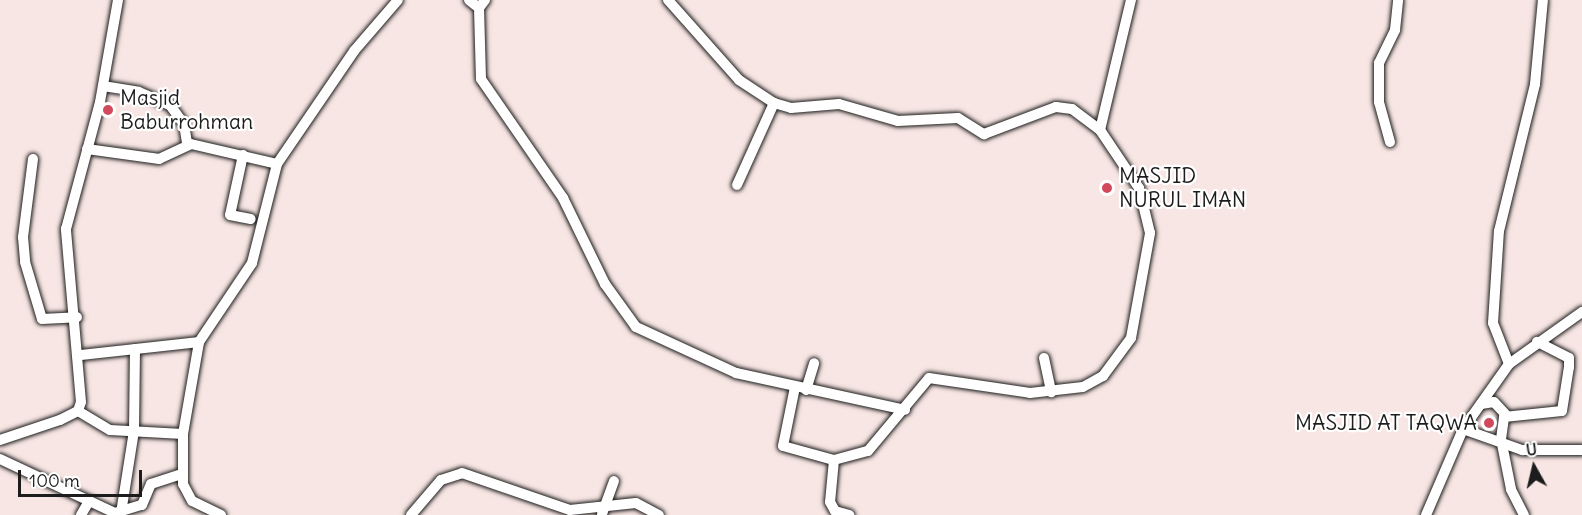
<!DOCTYPE html>
<html>
<head>
<meta charset="utf-8">
<style>
  body { margin:0 }
  #map { position:relative; width:1582px; height:515px; overflow:hidden; background:#f7e6e3; font-family:Delius,sans-serif }
  div>[style] { position:absolute }
  .roads { filter:drop-shadow(0 0 2px #1c1c1c) drop-shadow(0 0 2px #1c1c1c) }
  .minor>* { height:10px; margin:-5px; padding:0 5px; transform-origin:5px; border-radius:5px; background:#fff }
  .dots>* { width:16px; height:16px; translate:-50% -50%; box-sizing:border-box; border:3px solid #fff; border-radius:50% }
  span { translate:-50% -50%; white-space:nowrap; text-align:center; line-height:1.15; -webkit-text-stroke:4.5px #fff; paint-order:stroke }
  .poi-label { font-size:21px; color:#1c1c1c }
  .left { translate:0 -50%; text-align:left }
  .right { translate:-100% -50%; text-align:right }
  .north { position:absolute; left:1504px; top:437px; width:60px; height:60px; -webkit-text-stroke:4px #fff; paint-order:stroke; rotate:352deg; font-size:16px; font-weight:700; line-height:24px; text-align:center; color:#1c1c1c }
  .north::after { content:''; display:block; margin:auto; width:21px; height:27px; background:#1c1c1c; clip-path:polygon(50% 0,100% 100%,50% 72%,0 100%) }
  .scale { position:absolute; left:18px; top:470px; width:124px; height:27px; box-sizing:border-box; border:3px solid #1c1c1c; border-top:0; padding-left:8px; font-size:18px; line-height:21px; white-space:nowrap; color:#1c1c1c; -webkit-text-stroke:4px #fff; paint-order:stroke }
</style>
</head>
<body>
<div id="map">
  <div class="roads">
    <div class="minor">
      <i style="left:469px;top:0;width:13px;rotate:39deg"></i>
      <i style="left:479px;top:8px;width:10px;rotate:-53deg"></i>
      <i style="left:668px;top:0;width:107px;rotate:48.4deg"></i>
      <i style="left:739px;top:80px;width:42px;rotate:33.3deg"></i>
      <i style="left:774px;top:103px;width:18px;rotate:16deg"></i>
      <i style="left:791px;top:108px;width:48px;rotate:-4.8deg"></i>
      <i style="left:839px;top:104px;width:61px;rotate:16.1deg"></i>
      <i style="left:898px;top:121px;width:60px;rotate:-2.9deg"></i>
      <i style="left:958px;top:118px;width:31px;rotate:32deg"></i>
      <i style="left:984px;top:134px;width:77px;rotate:-20.6deg"></i>
      <i style="left:1056px;top:107px;width:16px;rotate:7deg"></i>
      <i style="left:1072px;top:109px;width:35px;rotate:37deg"></i>
      <i style="left:1100px;top:130px;width:134px;rotate:-76.6deg"></i>
      <i style="left:479px;top:8px;width:71px;rotate:88.4deg"></i>
      <i style="left:481px;top:79px;width:145px;rotate:55.4deg"></i>
      <i style="left:563px;top:198px;width:96px;rotate:64deg"></i>
      <i style="left:605px;top:284px;width:53px;rotate:54.2deg"></i>
      <i style="left:636px;top:327px;width:110px;rotate:24.7deg"></i>
      <i style="left:736px;top:373px;width:173px;rotate:12.3deg"></i>
      <i style="left:103px;top:86px;width:36px;rotate:9deg"></i>
      <i style="left:139px;top:92px;width:34px;rotate:23deg"></i>
      <i style="left:170px;top:105px;width:24px;rotate:54deg"></i>
      <i style="left:184px;top:124px;width:20px;rotate:81deg"></i>
      <i style="left:1390px;top:142px;width:41px;rotate:-105.4deg"></i>
      <i style="left:1379px;top:102px;width:39px;rotate:-90deg"></i>
      <i style="left:1379px;top:63px;width:37px;rotate:-64deg"></i>
      <i style="left:1395px;top:30px;width:30px;rotate:-84deg"></i>
      <i style="left:87px;top:149px;width:73px;rotate:7.9deg"></i>
      <i style="left:159px;top:159px;width:35px;rotate:-25deg"></i>
      <i style="left:191px;top:144px;width:88px;rotate:13.1deg"></i>
      <i style="left:243px;top:155px;width:61px;rotate:102.2deg"></i>
      <i style="left:230px;top:215px;width:21px;rotate:11deg"></i>
      <i style="left:33px;top:159px;width:79px;rotate:97.3deg"></i>
      <i style="left:23px;top:237px;width:25px;rotate:85deg"></i>
      <i style="left:25px;top:262px;width:59px;rotate:73.4deg"></i>
      <i style="left:42px;top:319px;width:35px;rotate:-3deg"></i>
      <i style="left:737px;top:185px;width:90px;rotate:-65.7deg"></i>
      <i style="left:81px;top:355px;width:119px;rotate:-6.3deg"></i>
      <i style="left:1044px;top:358px;width:35px;rotate:78deg"></i>
      <i style="left:1509px;top:364px;width:44px;rotate:-111.3deg"></i>
      <i style="left:1493px;top:323px;width:92px;rotate:-86.3deg"></i>
      <i style="left:1499px;top:231px;width:151px;rotate:-76.2deg"></i>
      <i style="left:1535px;top:84px;width:84px;rotate:-84.6deg"></i>
      <i style="left:795px;top:387px;width:60px;rotate:101.5deg"></i>
      <i style="left:783px;top:446px;width:53px;rotate:15.4deg"></i>
      <i style="left:834px;top:460px;width:35px;rotate:-15deg"></i>
      <i style="left:868px;top:451px;width:95px;rotate:-50.1deg"></i>
      <i style="left:929px;top:378px;width:102px;rotate:8.4deg"></i>
      <i style="left:1030px;top:393px;width:53px;rotate:-6.5deg"></i>
      <i style="left:1083px;top:387px;width:23px;rotate:-29deg"></i>
      <i style="left:1103px;top:376px;width:47px;rotate:-53.6deg"></i>
      <i style="left:1131px;top:338px;width:107px;rotate:-79.7deg"></i>
      <i style="left:1150px;top:233px;width:46px;rotate:-103.7deg"></i>
      <i style="left:1139px;top:188px;width:70px;rotate:-123.9deg"></i>
      <i style="left:806px;top:390px;width:28px;rotate:-73deg"></i>
      <i style="left:1481px;top:404px;width:13px;rotate:-9deg"></i>
      <i style="left:1494px;top:402px;width:18px;rotate:47deg"></i>
      <i style="left:78px;top:411px;width:37px;rotate:31deg"></i>
      <i style="left:110px;top:430px;width:73px;rotate:3.1deg"></i>
      <i style="left:1463px;top:429px;width:63px;rotate:19.6deg"></i>
      <i style="left:1522px;top:450px;width:60px"></i>
      <i style="left:0;top:440px;width:63px;rotate:-18.4deg"></i>
      <i style="left:60px;top:420px;width:20px;rotate:-27deg"></i>
      <i style="left:78px;top:411px;width:9px;rotate:-72deg"></i>
      <i style="left:81px;top:402px;width:174px;rotate:-95deg"></i>
      <i style="left:66px;top:229px;width:131px;rotate:-75deg"></i>
      <i style="left:100px;top:102px;width:104px;rotate:-80deg"></i>
      <i style="left:0;top:459px;width:127px;rotate:25.2deg"></i>
      <i style="left:115px;top:513px;width:28px;rotate:-17deg"></i>
      <i style="left:142px;top:505px;width:23px;rotate:-67deg"></i>
      <i style="left:151px;top:484px;width:33px;rotate:-18deg"></i>
      <i style="left:834px;top:460px;width:42px;rotate:95.4deg"></i>
      <i style="left:830px;top:502px;width:10px;rotate:61deg"></i>
      <i style="left:835px;top:511px;width:15px;rotate:16deg"></i>
      <i style="left:121px;top:513px;width:83px;rotate:-81deg"></i>
      <i style="left:134px;top:431px;width:82px;rotate:-89.3deg"></i>
      <i style="left:602px;top:514px;width:35px;rotate:-70deg"></i>
      <i style="left:81px;top:515px;width:16px;rotate:-60deg"></i>
      <i style="left:221px;top:515px;width:32px;rotate:-154deg"></i>
      <i style="left:192px;top:501px;width:19px;rotate:-118deg"></i>
      <i style="left:183px;top:484px;width:50px;rotate:-90deg"></i>
      <i style="left:183px;top:434px;width:93px;rotate:-80.1deg"></i>
      <i style="left:199px;top:342px;width:95px;rotate:-56.1deg"></i>
      <i style="left:252px;top:263px;width:102px;rotate:-75.8deg"></i>
      <i style="left:277px;top:164px;width:137px;rotate:-55.7deg"></i>
      <i style="left:354px;top:51px;width:67px;rotate:-49.2deg"></i>
      <i style="left:411px;top:515px;width:46px;rotate:-49.4deg"></i>
      <i style="left:441px;top:480px;width:22px;rotate:-18deg"></i>
      <i style="left:462px;top:473px;width:114px;rotate:18.9deg"></i>
      <i style="left:570px;top:510px;width:66px;rotate:-6.1deg"></i>
      <i style="left:636px;top:503px;width:26px;rotate:28deg"></i>
      <i style="left:1426px;top:515px;width:94px;rotate:-66.7deg"></i>
      <i style="left:1463px;top:429px;width:80px;rotate:-54.7deg"></i>
      <i style="left:1509px;top:364px;width:90px;rotate:-35.5deg"></i>
      <i style="left:1524px;top:515px;width:29px;rotate:-117deg"></i>
      <i style="left:1511px;top:489px;width:51px;rotate:-101.3deg"></i>
      <i style="left:1501px;top:439px;width:22px;rotate:-82deg"></i>
      <i style="left:1504px;top:417px;width:58px;rotate:-5.9deg"></i>
      <i style="left:1562px;top:411px;width:45px;rotate:-81deg"></i>
      <i style="left:1569px;top:367px;width:9px;rotate:-90deg"></i>
      <i style="left:1569px;top:358px;width:36px;rotate:-153deg"></i>
    </div>
  </div>
  <div class="dots">
    <i style="left:108px;top:110px;background:#d1495b"></i>
    <i style="left:1107px;top:188px;background:#d1495b"></i>
    <i style="left:1489px;top:423px;background:#d1495b"></i>
  </div>
  <div class="poi-label">
    <span class="left" style="left:120px;top:110px">Masjid<br>Baburrohman</span>
    <span class="left" style="left:1119px;top:188px">MASJID<br>NURUL IMAN</span>
    <span class="right" style="left:1477px;top:423px">MASJID AT TAQWA</span>
  </div>
  <div class="north">U</div>
  <div class="scale">100 m</div>
</div>
</body>
</html>
